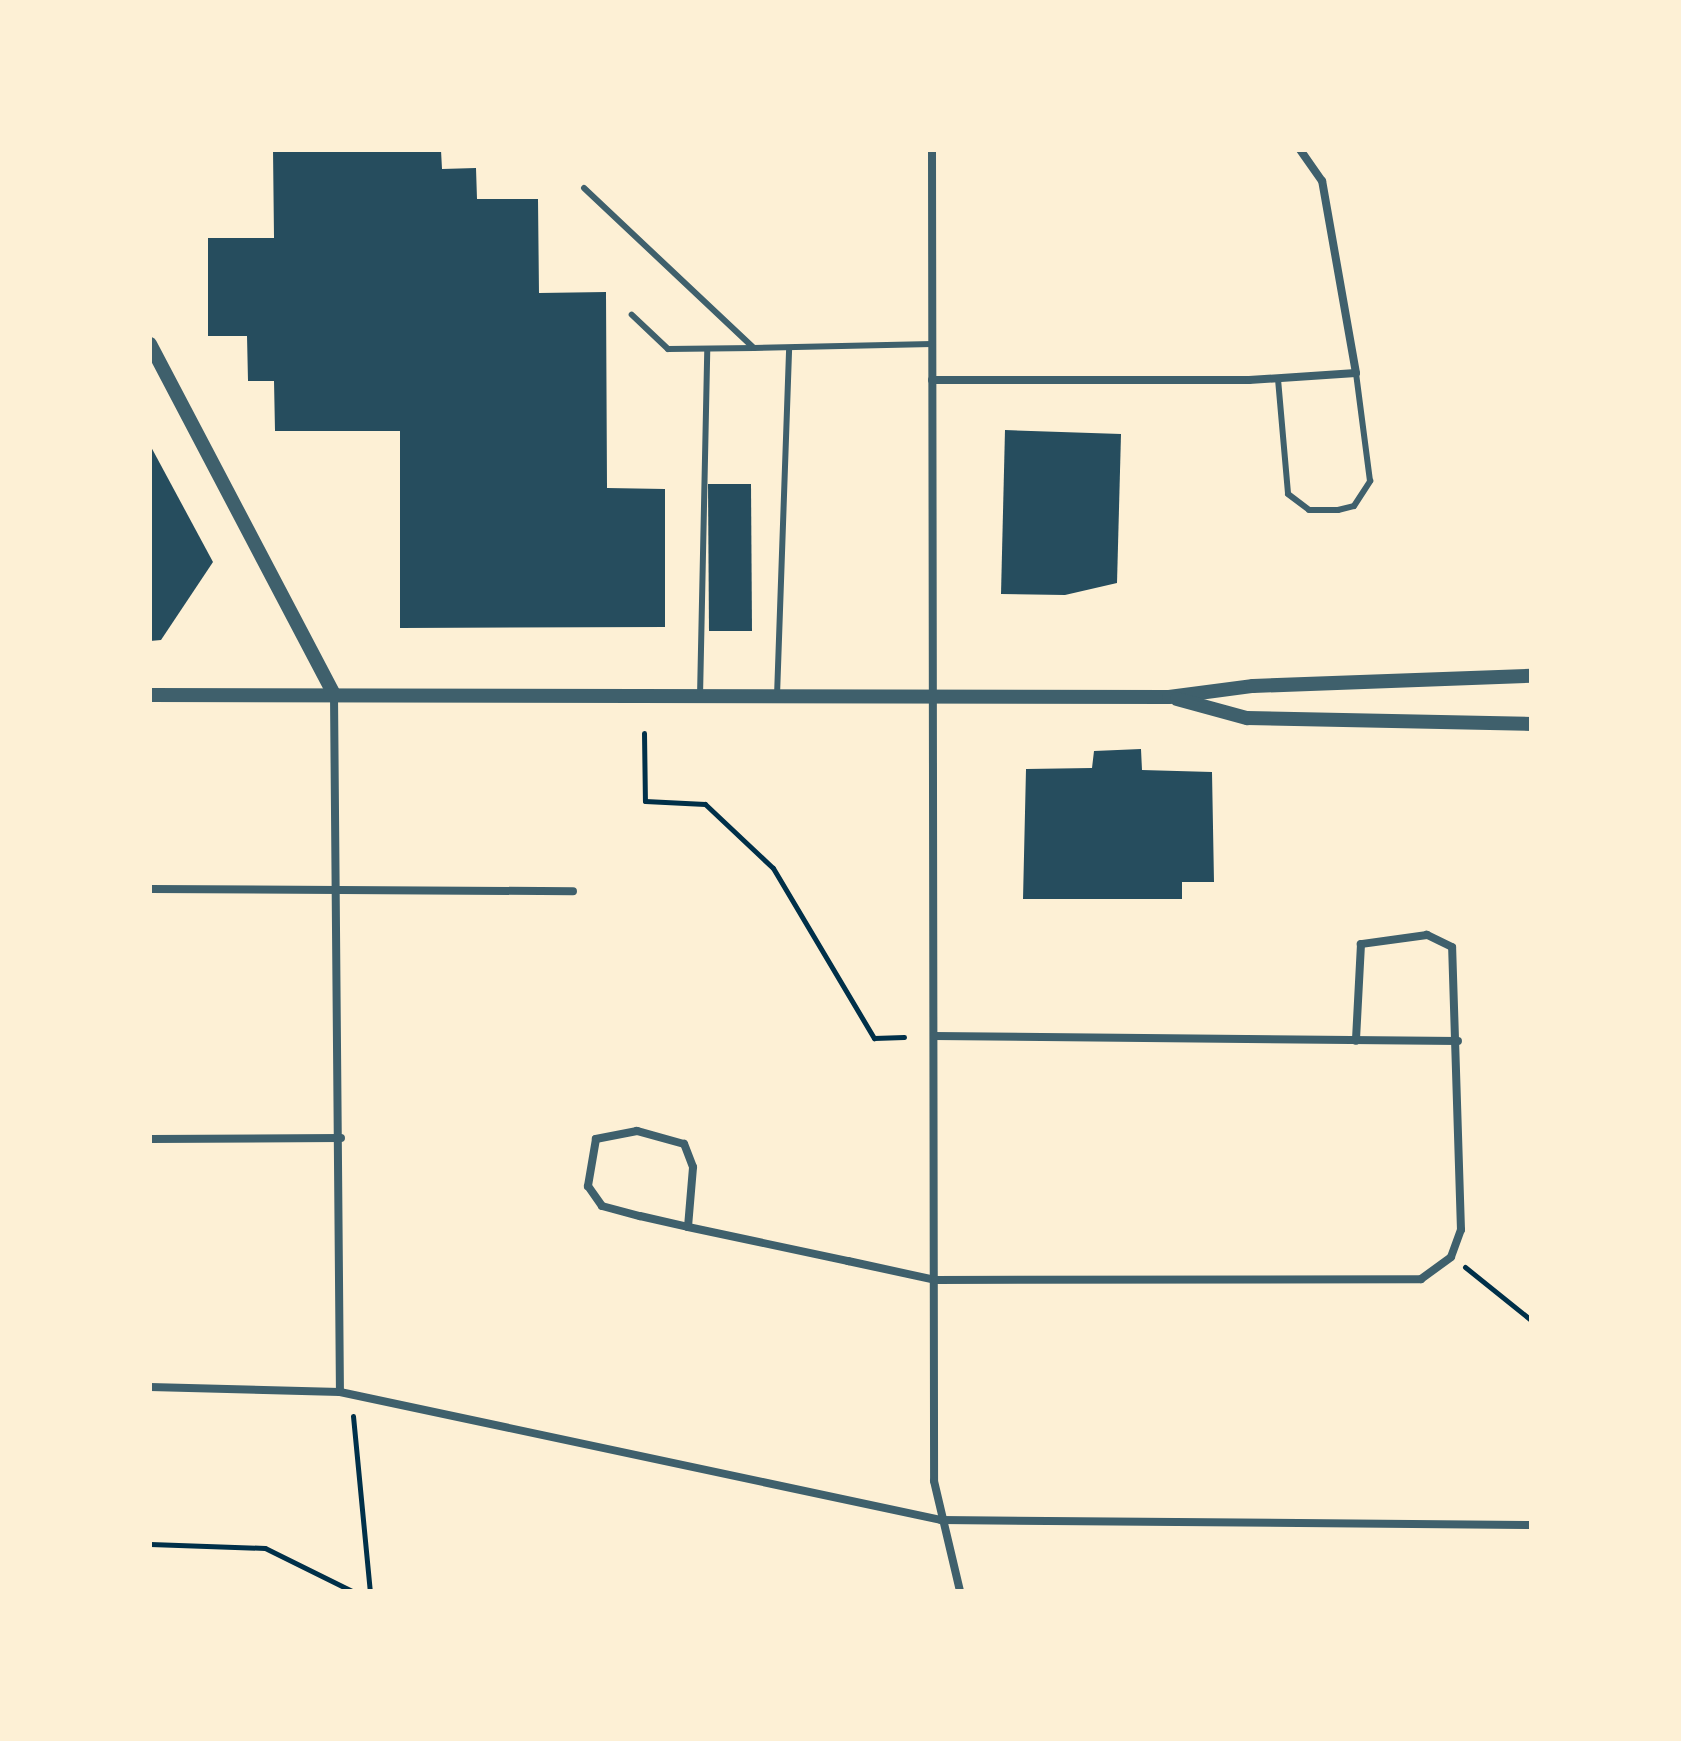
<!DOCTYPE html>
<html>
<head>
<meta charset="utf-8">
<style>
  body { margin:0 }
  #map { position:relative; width:1681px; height:1741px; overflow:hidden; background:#fdf0d5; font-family:Spectral,serif }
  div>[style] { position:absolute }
  .building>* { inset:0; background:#264d5e }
  .path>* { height:5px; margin:-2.5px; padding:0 2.5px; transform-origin:2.5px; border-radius:2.5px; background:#003049 }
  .service>* { height:6px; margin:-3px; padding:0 3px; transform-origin:3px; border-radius:3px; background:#3f606c }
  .minor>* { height:8px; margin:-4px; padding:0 4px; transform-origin:4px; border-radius:4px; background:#3f606c }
  .tertiary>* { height:14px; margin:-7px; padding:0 7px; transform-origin:7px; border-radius:7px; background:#3f606c }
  span { translate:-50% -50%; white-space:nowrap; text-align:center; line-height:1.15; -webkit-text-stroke:8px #fdf0d5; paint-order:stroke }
  .frame { position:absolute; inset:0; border:152px solid #fdf0d5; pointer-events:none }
</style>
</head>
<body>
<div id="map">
  <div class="building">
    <i style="clip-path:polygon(273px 150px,441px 150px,442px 169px,476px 168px,477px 199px,538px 199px,539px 293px,606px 292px,607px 488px,665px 489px,665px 627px,400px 628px,400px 431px,275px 431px,274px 381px,248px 381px,247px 336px,208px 336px,208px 238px,274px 238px)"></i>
    <i style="clip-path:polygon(1005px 430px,1121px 434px,1117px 583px,1065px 595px,1001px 594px)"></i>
    <i style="clip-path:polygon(150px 445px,213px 562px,161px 640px,150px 641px)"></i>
    <i style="clip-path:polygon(708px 484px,751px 484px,752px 631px,709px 631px)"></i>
    <i style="clip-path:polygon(1141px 749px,1142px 770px,1212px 772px,1214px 882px,1182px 882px,1182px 899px,1023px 899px,1026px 769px,1092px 768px,1094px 751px)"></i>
  </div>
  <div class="path">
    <i style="left:644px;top:733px;width:68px;rotate:89.2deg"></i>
    <i style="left:645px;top:801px;width:60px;rotate:2.9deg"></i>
    <i style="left:705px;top:804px;width:93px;rotate:43.3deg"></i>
    <i style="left:773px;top:868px;width:198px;rotate:59.3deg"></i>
    <i style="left:874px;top:1038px;width:30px;rotate:-2deg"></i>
    <i style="left:1465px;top:1267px;width:85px;rotate:38.8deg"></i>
    <i style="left:353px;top:1416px;width:176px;rotate:84.5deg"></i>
    <i style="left:150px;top:1544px;width:115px;rotate:2deg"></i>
    <i style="left:265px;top:1548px;width:97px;rotate:26.3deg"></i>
  </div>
  <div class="service">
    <i style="left:584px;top:188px;width:233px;rotate:43.3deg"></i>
    <i style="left:754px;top:348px;width:86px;rotate:179.3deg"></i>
    <i style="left:668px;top:349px;width:50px;rotate:-136.6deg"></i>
    <i style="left:754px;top:348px;width:178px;rotate:-1.3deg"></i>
    <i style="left:1278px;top:379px;width:115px;rotate:85deg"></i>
    <i style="left:1288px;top:494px;width:26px;rotate:37deg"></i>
    <i style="left:1309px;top:510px;width:29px"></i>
    <i style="left:1338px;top:510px;width:16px;rotate:-14deg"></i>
    <i style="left:1354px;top:506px;width:30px;rotate:-57deg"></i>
    <i style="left:1370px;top:481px;width:109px;rotate:-97.4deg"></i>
    <i style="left:777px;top:696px;width:348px;rotate:-88deg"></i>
    <i style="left:700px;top:697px;width:348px;rotate:-88.8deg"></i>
  </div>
  <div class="minor">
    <i style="left:932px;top:150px;width:1331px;rotate:89.91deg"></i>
    <i style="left:934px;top:1481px;width:113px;rotate:76.7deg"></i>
    <i style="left:932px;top:380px;width:317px"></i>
    <i style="left:1249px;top:380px;width:107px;rotate:-3.7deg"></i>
    <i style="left:1356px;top:373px;width:195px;rotate:-100deg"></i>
    <i style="left:1322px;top:181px;width:38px;rotate:-125deg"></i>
    <i style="left:334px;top:695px;width:697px;rotate:89.51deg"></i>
    <i style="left:150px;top:889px;width:423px;rotate:0.3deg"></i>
    <i style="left:934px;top:1036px;width:524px;rotate:0.55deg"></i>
    <i style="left:150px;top:1139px;width:191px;rotate:-0.3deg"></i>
    <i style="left:688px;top:1227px;width:60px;rotate:-85.2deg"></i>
    <i style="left:693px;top:1167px;width:25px;rotate:-111deg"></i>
    <i style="left:684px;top:1144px;width:49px;rotate:-164.5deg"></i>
    <i style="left:637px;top:1131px;width:42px;rotate:169deg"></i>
    <i style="left:596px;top:1139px;width:48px;rotate:99.7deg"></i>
    <i style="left:588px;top:1186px;width:24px;rotate:55deg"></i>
    <i style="left:602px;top:1206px;width:39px;rotate:15deg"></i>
    <i style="left:640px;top:1216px;width:49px;rotate:12.9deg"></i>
    <i style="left:688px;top:1227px;width:164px;rotate:12deg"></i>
    <i style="left:848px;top:1261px;width:89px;rotate:12.3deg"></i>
    <i style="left:935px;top:1280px;width:486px;rotate:-0.1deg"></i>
    <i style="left:1421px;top:1279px;width:37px;rotate:-36deg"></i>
    <i style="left:1451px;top:1257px;width:29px;rotate:-70deg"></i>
    <i style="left:1461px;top:1230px;width:283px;rotate:-91.8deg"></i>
    <i style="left:1452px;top:947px;width:28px;rotate:-154deg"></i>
    <i style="left:1427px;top:935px;width:67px;rotate:172.2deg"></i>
    <i style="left:1361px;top:944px;width:97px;rotate:93deg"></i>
    <i style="left:150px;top:1387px;width:190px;rotate:1.5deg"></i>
    <i style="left:340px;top:1392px;width:614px;rotate:12.02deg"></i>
    <i style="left:941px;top:1520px;width:590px;rotate:0.49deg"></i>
  </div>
  <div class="tertiary">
    <i style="left:150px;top:344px;width:396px;rotate:62.3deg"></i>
    <i style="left:150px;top:695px;width:1019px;rotate:0.11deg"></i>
    <i style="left:1169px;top:697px;width:85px;rotate:-7.5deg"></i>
    <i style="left:1253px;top:686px;width:278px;rotate:-2.1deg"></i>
    <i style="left:1177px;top:699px;width:73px;rotate:15.2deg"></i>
    <i style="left:1247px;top:718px;width:284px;rotate:1.2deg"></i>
  </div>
  <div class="frame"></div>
</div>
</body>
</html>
